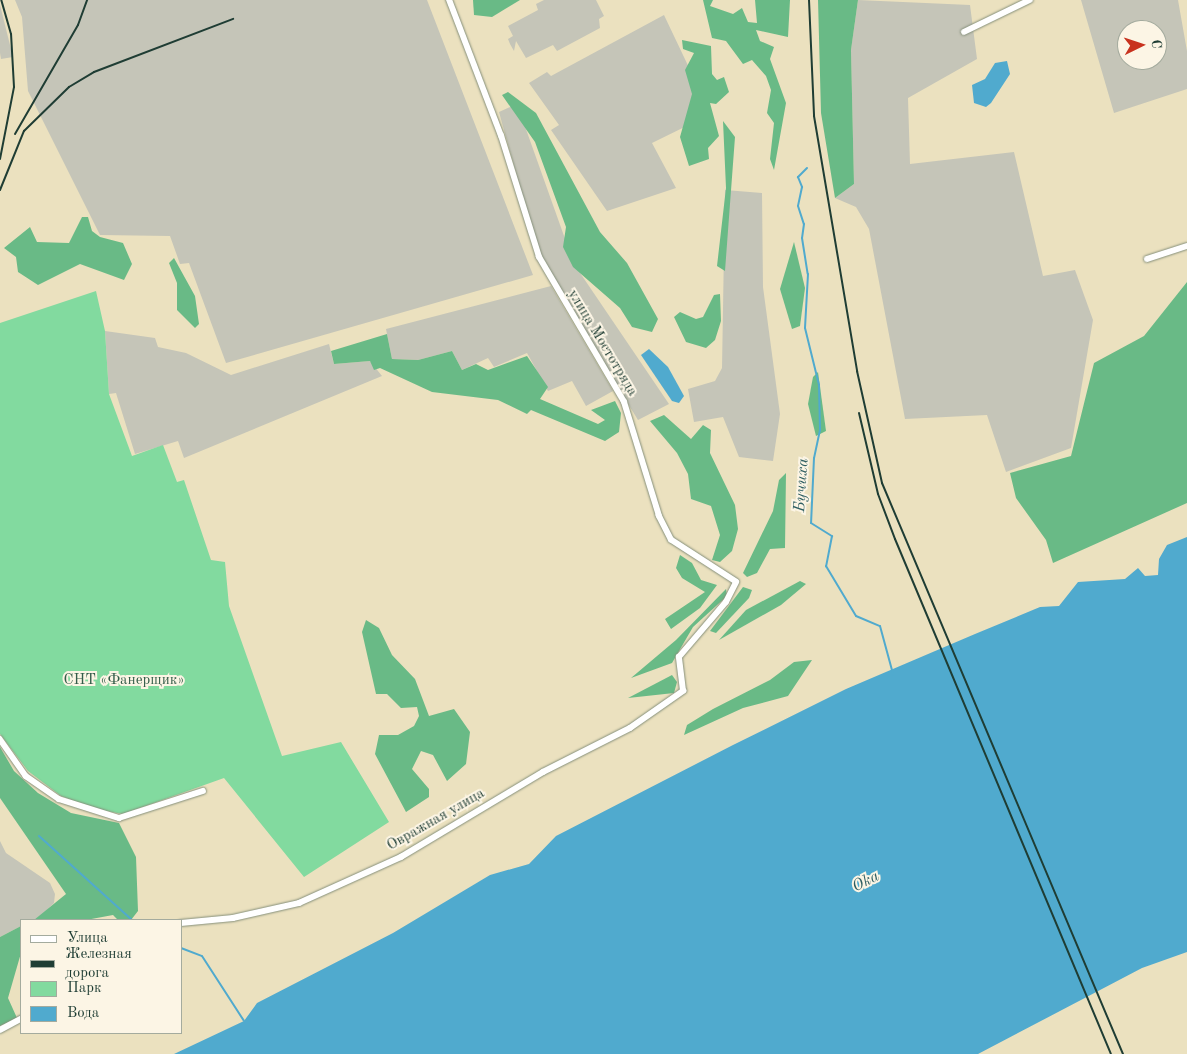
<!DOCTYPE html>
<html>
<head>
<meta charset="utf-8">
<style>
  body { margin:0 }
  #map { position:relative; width:1187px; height:1054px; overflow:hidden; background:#ebe1bf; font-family:"Old Standard TT",serif }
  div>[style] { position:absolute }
  .industrial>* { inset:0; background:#c5c5b8 }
  .green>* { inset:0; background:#82da9f }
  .forest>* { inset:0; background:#69ba86 }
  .water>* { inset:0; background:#50aace }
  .stream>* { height:2px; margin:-1px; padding:0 1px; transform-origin:1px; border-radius:1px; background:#50aace }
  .roads { filter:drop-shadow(0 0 1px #858f7a) drop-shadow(0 0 1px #858f7a) }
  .minor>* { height:5.5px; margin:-2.75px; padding:0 2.75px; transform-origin:2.75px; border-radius:2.75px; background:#fff }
  .rail>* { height:2px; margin:-1px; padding:0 1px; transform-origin:1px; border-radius:1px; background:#1f3d34 }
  span { translate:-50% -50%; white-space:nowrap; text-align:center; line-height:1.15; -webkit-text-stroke:4px #fcf5e5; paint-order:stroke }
  .street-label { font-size:15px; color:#1f3d34 }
  .park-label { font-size:15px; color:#335c49 }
  .water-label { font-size:16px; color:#2e5e62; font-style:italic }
  .legend { position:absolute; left:20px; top:919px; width:162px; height:115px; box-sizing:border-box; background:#fcf5e5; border:1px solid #a4ab9e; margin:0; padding:6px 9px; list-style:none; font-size:15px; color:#1f3d34 }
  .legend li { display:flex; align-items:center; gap:10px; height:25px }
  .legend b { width:25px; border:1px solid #a4ab9e }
  .north { position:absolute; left:1117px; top:20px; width:50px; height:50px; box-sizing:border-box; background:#fcf5e5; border:1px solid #a4ab9e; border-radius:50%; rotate:86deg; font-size:14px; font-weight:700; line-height:20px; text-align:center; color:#1f3d34 }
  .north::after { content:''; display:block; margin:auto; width:18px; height:22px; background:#c8321e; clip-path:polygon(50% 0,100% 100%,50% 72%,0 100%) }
</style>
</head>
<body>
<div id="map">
  <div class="industrial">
    <i style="clip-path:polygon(15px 0,427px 0,533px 275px,226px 363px,189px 263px,180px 264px,170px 236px,100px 235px,28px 91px,22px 17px)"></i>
    <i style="clip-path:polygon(544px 0,596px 0,604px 16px,599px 19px,600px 28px,557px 51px,553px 45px,526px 58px,516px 41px,514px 51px,510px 44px,508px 39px,513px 36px,508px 26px,538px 10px,536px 4px)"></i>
    <i style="clip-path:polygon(858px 0,970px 5px,977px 59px,908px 98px,910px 164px,1014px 152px,1043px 276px,1075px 270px,1093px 320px,1071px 448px,1006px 472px,987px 415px,905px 419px,869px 229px,856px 207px,835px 198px,854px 184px,851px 50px)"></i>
    <i style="clip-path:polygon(evenodd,1081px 0,1178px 0,1187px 51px,1187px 89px,1114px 113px,1081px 0,1127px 30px,1157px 30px,1157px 60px,1127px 60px,1127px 30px)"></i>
    <i style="clip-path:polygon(0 5px,13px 57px,1px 59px,0 53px)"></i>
    <i style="clip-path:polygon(664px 15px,711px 114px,652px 143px,676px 188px,607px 211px,551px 130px,559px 125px,529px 83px,547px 72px,551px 76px)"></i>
    <i style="clip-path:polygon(517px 104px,574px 264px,669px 404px,638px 420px,548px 274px,535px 241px,499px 112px)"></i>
    <i style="clip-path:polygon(725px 190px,762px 193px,763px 287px,780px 414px,773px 461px,739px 457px,723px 417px,694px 422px,688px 389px,715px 381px,722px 368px)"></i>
    <i style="clip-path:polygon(551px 286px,613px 391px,586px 406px,572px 381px,548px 391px,527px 353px,494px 367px,488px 358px,462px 370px,452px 351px,418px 360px,392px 359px,386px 329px)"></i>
    <i style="clip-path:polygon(105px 331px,155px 338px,158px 347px,186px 353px,231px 375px,329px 344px,334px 364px,370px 361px,382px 376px,184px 458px,178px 441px,135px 454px,116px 393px,109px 394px)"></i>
    <i style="clip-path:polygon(0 841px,6px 853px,50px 883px,55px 894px,54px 903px,38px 919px,21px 920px,21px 926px,0 937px)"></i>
  </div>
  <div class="green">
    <i style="clip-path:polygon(96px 291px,105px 331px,109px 394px,132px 456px,163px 445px,177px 482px,184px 480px,211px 560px,225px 562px,229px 606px,282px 756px,341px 742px,389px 822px,304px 877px,224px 778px,123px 814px,95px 809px,61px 796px,28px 771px,0 734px,0 323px)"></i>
  </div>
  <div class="forest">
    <i style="clip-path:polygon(473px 0,520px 0,492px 17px,474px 15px)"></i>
    <i style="clip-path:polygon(703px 0,713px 0,710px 6px,733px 14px,742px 8px,748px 22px,757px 23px,755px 0,790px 0,788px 37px,756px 30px,760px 41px,774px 47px,770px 59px,786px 103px,774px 170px,770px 159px,774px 123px,767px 113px,771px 90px,766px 76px,752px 60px,743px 64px,726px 41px,712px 38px)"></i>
    <i style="clip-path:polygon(818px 0,858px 0,851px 50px,854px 184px,835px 198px,821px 113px)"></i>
    <i style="clip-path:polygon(682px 40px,711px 46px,712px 74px,717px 80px,724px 77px,729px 92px,716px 104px,710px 103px,719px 136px,708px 148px,709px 159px,689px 166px,680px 137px,692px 94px,685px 70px,694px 53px,683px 49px)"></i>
    <i style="clip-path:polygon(508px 92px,536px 113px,600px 232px,627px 263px,658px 319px,652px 332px,632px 327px,620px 308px,573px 267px,563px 247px,566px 227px,535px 142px,502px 95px)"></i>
    <i style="clip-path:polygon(723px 121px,735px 137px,725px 271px,717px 266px,726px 188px)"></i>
    <i style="clip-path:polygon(82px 217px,88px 217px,92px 231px,100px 237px,123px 243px,132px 264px,124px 280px,80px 264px,38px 285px,18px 272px,16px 257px,4px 248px,30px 227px,37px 242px,69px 243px)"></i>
    <i style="clip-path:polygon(794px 242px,805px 288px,800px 326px,792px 329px,780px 289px)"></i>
    <i style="clip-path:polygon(174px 258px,195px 296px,199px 324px,195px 328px,177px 310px,177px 283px,169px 263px)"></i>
    <i style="clip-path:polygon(1187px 282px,1187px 503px,1053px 563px,1046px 540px,1016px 498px,1010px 473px,1071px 456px,1094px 363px,1144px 336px)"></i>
    <i style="clip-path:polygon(720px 294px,721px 321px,715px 340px,706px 348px,686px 342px,674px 317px,680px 312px,696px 319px,703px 317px,714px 295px)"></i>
    <i style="clip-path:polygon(387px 334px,392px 359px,418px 360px,452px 351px,462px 370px,476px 364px,488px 370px,527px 356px,548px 387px,540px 399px,598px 424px,605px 420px,591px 410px,615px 401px,621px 413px,619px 432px,605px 441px,531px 410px,527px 414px,498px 400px,432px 392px,380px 368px,374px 370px,370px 361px,334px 364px,331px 351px)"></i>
    <i style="clip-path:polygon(818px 372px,826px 431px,816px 436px,808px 404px,813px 377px)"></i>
    <i style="clip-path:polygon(664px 415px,691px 439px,703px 425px,711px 430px,710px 453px,735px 505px,738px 529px,732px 551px,720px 562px,712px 560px,720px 535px,711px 506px,691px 499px,688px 474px,677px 453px,650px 421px)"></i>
    <i style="clip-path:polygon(786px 473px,785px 548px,770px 549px,757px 573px,747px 577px,743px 573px,773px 511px,779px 480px)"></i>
    <i style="clip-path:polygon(680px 555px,692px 563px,701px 580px,717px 585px,700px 608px,671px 629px,665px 619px,705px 592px,682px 578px,676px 568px)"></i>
    <i style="clip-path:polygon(800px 581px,806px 584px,781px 605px,719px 640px,746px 610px)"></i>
    <i style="clip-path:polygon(743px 587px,752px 590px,749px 598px,716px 633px,710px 631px)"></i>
    <i style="clip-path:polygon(726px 589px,727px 596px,693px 627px,672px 663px,631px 678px,676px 640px)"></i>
    <i style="clip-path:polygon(366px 620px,379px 628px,392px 655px,415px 679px,429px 716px,454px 709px,470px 732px,466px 764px,447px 781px,433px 755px,421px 751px,412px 769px,429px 789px,429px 797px,406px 812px,375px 754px,379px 735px,398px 735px,414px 726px,419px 716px,417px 707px,401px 708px,387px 694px,376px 694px,362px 632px)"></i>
    <i style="clip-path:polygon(812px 660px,788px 696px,743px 708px,684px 735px,687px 725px,713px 709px,770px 680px,794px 662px)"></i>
    <i style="clip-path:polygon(672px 675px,677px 682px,674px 693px,628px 698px)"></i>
    <i style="clip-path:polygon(0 747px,14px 771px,38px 793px,71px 813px,119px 823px,136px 857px,138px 911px,131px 920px,118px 920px,113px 915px,86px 920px,34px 920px,66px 894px,0 798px)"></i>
    <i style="clip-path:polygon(21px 926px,21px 953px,8px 998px,17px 1018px,0 1026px,0 937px)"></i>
  </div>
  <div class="water">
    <i style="clip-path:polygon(1007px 61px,1010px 74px,991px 103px,986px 107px,974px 103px,972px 85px,985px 79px,995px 63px)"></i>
    <i style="clip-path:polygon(649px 349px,668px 367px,684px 396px,679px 403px,672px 401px,641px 355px)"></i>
    <i style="clip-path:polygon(1187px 537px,1187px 952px,1142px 968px,978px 1054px,174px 1054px,244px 1021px,257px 1003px,393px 933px,490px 875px,529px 864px,556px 836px,733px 745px,846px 689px,975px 634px,1040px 607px,1059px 606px,1078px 582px,1125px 579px,1138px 568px,1145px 576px,1158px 575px,1159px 559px,1167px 545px)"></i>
  </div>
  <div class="stream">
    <i style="left:807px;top:168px;width:13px;rotate:135deg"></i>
    <i style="left:798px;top:177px;width:11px;rotate:68deg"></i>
    <i style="left:802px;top:187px;width:19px;rotate:102deg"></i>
    <i style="left:798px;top:206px;width:19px;rotate:72deg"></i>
    <i style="left:804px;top:224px;width:14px;rotate:98deg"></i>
    <i style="left:802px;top:238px;width:36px;rotate:81deg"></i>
    <i style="left:808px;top:274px;width:54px;rotate:93.2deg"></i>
    <i style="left:805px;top:328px;width:59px;rotate:76.2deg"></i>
    <i style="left:819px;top:385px;width:45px;rotate:88.7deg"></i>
    <i style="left:820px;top:430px;width:29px;rotate:102deg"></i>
    <i style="left:814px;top:458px;width:65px;rotate:92.6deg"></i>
    <i style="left:811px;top:523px;width:25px;rotate:32deg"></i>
    <i style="left:832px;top:536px;width:31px;rotate:101deg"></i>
    <i style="left:826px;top:566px;width:58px;rotate:59deg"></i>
    <i style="left:856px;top:616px;width:26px;rotate:23deg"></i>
    <i style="left:880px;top:626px;width:50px;rotate:74.8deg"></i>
    <i style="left:39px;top:836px;width:125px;rotate:42.1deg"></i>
    <i style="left:181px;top:948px;width:22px;rotate:21deg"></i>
    <i style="left:202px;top:956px;width:77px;rotate:57.1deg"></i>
  </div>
  <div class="roads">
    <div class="minor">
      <i style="left:964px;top:32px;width:73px;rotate:-25.9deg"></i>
      <i style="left:1147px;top:259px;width:42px;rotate:-18deg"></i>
      <i style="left:0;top:739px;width:45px;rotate:54.9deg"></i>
      <i style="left:26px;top:776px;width:40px;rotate:34.9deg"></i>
      <i style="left:59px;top:799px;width:63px;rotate:17.6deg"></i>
      <i style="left:119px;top:818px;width:88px;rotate:-17.8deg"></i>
      <i style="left:181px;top:923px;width:52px;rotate:-5.5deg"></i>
      <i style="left:233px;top:918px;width:68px;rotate:-12.8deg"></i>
      <i style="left:299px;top:903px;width:112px;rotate:-24.3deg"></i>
      <i style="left:401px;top:857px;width:165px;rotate:-30.9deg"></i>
      <i style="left:543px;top:772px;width:97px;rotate:-26.8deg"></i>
      <i style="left:630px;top:728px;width:65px;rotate:-34.9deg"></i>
      <i style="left:683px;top:691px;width:34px;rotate:-97deg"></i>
      <i style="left:679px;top:657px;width:72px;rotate:-49.5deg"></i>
      <i style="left:726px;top:602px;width:22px;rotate:-63deg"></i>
      <i style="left:736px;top:582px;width:77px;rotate:-147.1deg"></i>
      <i style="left:671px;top:540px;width:27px;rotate:-117deg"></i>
      <i style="left:659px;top:516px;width:119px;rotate:-107.1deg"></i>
      <i style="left:624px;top:402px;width:168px;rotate:-120.4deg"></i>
      <i style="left:539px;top:257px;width:127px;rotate:-107.4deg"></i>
      <i style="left:501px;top:136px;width:146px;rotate:-110.9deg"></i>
      <i style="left:0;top:1030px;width:24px;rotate:-28deg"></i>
    </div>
  </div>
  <div class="rail">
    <i style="left:809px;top:0;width:116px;rotate:87.5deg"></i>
    <i style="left:814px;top:116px;width:259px;rotate:80.4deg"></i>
    <i style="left:857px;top:371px;width:115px;rotate:77.4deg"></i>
    <i style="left:882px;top:483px;width:620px;rotate:67.12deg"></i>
    <i style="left:15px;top:134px;width:126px;rotate:-60deg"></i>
    <i style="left:78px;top:25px;width:27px;rotate:-70deg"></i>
    <i style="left:0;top:159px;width:73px;rotate:-79deg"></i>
    <i style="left:14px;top:87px;width:53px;rotate:-93.2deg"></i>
    <i style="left:11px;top:34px;width:35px;rotate:-106deg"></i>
    <i style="left:0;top:190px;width:64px;rotate:-67.9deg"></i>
    <i style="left:24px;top:131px;width:63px;rotate:-44.4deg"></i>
    <i style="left:69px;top:87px;width:29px;rotate:-31deg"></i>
    <i style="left:94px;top:72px;width:149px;rotate:-20.9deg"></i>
    <i style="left:859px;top:413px;width:83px;rotate:76.8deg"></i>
    <i style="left:878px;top:494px;width:48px;rotate:69.3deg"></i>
    <i style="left:895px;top:539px;width:558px;rotate:67.25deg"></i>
  </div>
  <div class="street-label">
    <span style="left:602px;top:343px;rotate:59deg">улица Мостотряда</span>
    <span style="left:436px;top:820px;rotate:-30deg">Овражная улица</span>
  </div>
  <div class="park-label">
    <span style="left:124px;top:681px">СНТ «Фанерщик»</span>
  </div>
  <div class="water-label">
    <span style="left:802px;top:485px;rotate:-86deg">Бучиха</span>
    <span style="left:866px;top:882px;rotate:-27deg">Oka</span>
  </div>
  <ul class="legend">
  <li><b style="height:6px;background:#fff"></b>Улица</li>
  <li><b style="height:6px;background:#1f3d34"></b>Железная дорога</li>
  <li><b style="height:14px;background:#82da9f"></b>Парк</li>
  <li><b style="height:14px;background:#50aace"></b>Вода</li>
  </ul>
  <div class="north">С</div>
</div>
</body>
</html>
